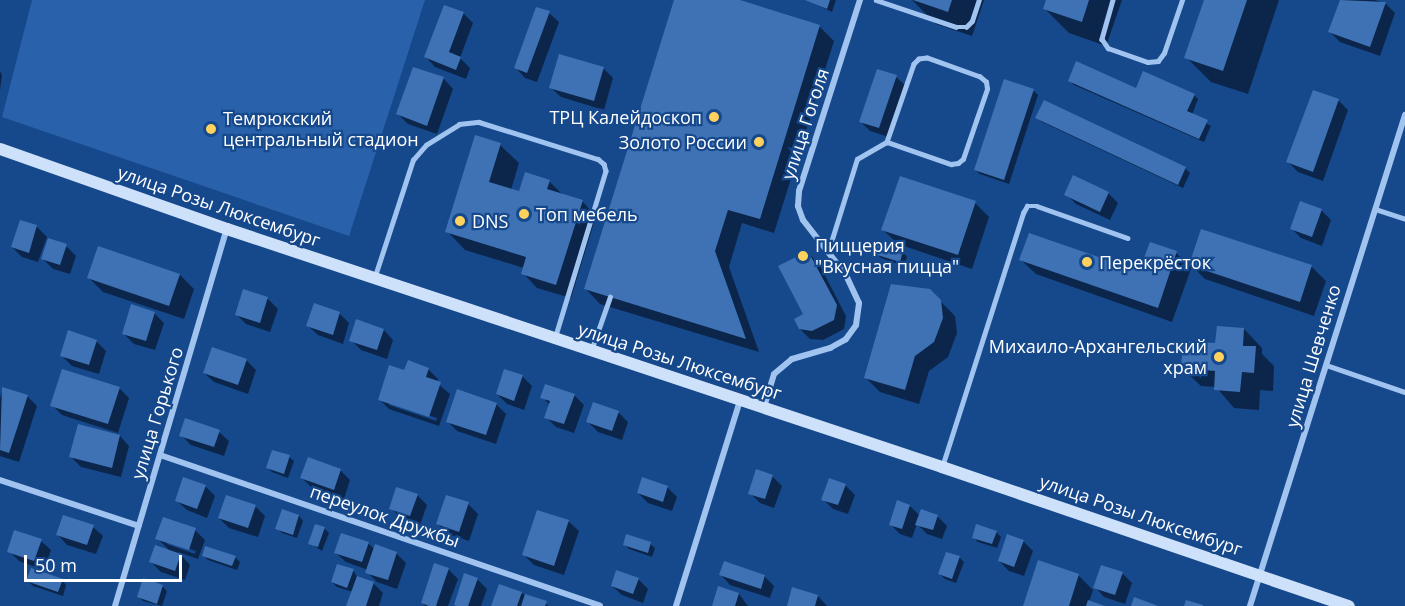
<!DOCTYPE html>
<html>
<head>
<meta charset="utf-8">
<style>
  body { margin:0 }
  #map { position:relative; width:1405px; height:606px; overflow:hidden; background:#16488c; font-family:"Open Sans",sans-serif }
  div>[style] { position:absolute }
  .green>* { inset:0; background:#2962aa }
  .shadow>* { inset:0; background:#0007 }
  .building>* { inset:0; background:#3f72b4 }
  .lane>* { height:4.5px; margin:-2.25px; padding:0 2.25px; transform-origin:2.25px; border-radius:2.25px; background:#a0c3ef }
  .street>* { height:6px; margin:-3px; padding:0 3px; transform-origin:3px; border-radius:3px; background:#a0c3ef }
  .secondary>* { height:12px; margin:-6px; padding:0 6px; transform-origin:6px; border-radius:6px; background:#cee1fa }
  .dots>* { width:16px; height:16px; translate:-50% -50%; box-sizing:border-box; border:3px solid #16488c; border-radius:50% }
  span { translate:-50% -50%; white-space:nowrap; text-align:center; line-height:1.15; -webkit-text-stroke:4.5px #16488c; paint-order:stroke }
  .poi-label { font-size:18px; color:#fff }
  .right { translate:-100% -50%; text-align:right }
  .left { translate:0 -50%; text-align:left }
  .street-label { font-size:18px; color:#fff }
  .scale { position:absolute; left:24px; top:555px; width:158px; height:27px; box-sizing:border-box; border:3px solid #fff; border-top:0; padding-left:8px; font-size:18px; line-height:21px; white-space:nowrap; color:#fff; -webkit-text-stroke:4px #16488c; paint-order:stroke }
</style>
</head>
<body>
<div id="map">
  <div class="green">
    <i style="clip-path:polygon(32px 0,425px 0,349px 236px,2px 117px)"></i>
  </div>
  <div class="shadow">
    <i style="clip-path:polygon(675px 0,735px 0,819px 26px,834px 41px,774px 233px,742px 223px,729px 267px,759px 352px,600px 304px,586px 289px)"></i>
    <i style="clip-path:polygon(836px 0,832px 12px,809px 1px,809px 0)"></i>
    <i style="clip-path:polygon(912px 0,984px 0,972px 36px,936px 24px)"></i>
    <i style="clip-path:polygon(1048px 0,1122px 0,1106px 46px,1069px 33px,1045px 9px)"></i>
    <i style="clip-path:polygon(1205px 0,1279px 0,1248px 94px,1211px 82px,1186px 57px)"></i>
    <i style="clip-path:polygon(1341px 0,1375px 0,1385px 3px,1395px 13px,1380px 56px,1340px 42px,1330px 32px)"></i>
    <i style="clip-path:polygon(463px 13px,473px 23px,460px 58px,470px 68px,466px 79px,435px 67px,426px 57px)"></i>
    <i style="clip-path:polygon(549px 13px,559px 22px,537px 82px,525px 78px,516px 68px)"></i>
    <i style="clip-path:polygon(414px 68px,444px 79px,453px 89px,437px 134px,408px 124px,398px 114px)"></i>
    <i style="clip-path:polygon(603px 68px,613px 78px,604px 110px,561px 97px,551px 88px)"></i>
    <i style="clip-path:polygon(0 71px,2px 75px,0 90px)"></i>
    <i style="clip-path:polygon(896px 77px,906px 86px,889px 137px,870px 131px,860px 121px)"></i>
    <i style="clip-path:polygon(1069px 80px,1194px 95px,1198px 99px,1192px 115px,1211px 126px,1204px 142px,1074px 85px)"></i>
    <i style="clip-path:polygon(1033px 90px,1038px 95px,1009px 184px,980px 174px,975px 170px)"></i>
    <i style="clip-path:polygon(1338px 100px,1348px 110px,1323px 181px,1298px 172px,1288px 162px)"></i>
    <i style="clip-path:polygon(1037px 118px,1185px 168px,1190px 173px,1183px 188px,1042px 122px)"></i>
    <i style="clip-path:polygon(500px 145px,519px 163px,511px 190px,520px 193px,549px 181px,563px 195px,582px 201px,596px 216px,571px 298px,537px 288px,523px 273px,524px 268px,465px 250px,447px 231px)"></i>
    <i style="clip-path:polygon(1108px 193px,1118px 203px,1110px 220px,1076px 204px,1066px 194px)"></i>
    <i style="clip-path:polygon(975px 203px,989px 217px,972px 269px,898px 244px,883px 230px)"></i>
    <i style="clip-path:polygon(1321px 210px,1331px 220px,1322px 246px,1301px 238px,1291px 228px)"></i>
    <i style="clip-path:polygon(21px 222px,37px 227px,47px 237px,38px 262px,22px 257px,12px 247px)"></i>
    <i style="clip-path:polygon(1202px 230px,1311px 266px,1326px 281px,1314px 316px,1205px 279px,1192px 266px,1172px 322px,1036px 274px,1021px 260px,1140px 273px,1176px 253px,1190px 266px)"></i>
    <i style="clip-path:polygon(66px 246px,76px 256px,70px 274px,53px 269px,43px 259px)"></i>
    <i style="clip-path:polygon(903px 252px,907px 257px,904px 266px,881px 258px,876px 253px)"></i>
    <i style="clip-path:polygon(808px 253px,818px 262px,846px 316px,844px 329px,823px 340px,810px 339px,800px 329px,805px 315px)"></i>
    <i style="clip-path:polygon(180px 275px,194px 289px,184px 319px,103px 292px,89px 278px)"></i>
    <i style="clip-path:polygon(929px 290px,955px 316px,957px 333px,948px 357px,929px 371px,919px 404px,880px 392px,865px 377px)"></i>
    <i style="clip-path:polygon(244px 291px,268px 299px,278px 309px,270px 332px,246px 324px,236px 314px)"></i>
    <i style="clip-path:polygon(315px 305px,340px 314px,349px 323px,343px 344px,318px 335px,308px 326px)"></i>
    <i style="clip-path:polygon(154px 313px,164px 323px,155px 350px,134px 344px,124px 334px)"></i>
    <i style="clip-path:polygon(1244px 329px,1262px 348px,1262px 354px,1274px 366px,1273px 391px,1260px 390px,1259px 410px,1234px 408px,1216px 387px,1201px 386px,1182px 368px)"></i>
    <i style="clip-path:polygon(384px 330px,393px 340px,387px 359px,361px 350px,351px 340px)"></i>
    <i style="clip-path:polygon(96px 341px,106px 351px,99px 374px,72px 366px,62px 356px)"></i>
    <i style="clip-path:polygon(246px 360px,256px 370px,248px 394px,214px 382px,204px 373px)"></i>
    <i style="clip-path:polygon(evenodd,428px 369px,438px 379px,437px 383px,450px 394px,439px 426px,389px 409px,379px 399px,405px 372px,428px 369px,389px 402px,437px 418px,436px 421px,389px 405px,389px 402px)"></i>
    <i style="clip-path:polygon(522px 376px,532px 386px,524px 410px,507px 404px,497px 394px)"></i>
    <i style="clip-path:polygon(119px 388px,129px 398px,118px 433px,62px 415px,52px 405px)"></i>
    <i style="clip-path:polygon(3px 389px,27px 396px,37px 406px,19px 462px,0 456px,0 398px)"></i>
    <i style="clip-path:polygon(574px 395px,584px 405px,574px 433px,556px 427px,546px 417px,550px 405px,542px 397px)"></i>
    <i style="clip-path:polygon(496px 404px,506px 414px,496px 444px,457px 431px,447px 421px)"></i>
    <i style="clip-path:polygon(618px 412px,628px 422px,622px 440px,598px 432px,588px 422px)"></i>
    <i style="clip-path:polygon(219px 432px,229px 441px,224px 456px,191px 445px,181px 435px)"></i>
    <i style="clip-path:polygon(120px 436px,129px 446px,121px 477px,81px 467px,71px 457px)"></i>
    <i style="clip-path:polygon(289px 457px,294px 461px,288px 478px,272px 472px,268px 468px)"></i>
    <i style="clip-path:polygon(340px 470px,350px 480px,344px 499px,312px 488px,302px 478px)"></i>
    <i style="clip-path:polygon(772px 476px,782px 486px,774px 508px,760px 503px,750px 493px)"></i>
    <i style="clip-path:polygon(845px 485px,855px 495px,848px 514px,833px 509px,823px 499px)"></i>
    <i style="clip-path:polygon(205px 486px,215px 496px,207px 518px,187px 510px,177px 501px)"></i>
    <i style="clip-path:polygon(667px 487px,677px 497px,672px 511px,648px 503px,638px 493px)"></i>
    <i style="clip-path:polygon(417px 495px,427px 505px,420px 525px,401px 518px,391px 508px)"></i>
    <i style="clip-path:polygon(468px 504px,478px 514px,469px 541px,448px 534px,438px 524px)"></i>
    <i style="clip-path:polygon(255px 506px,265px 516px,258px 537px,229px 528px,219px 518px)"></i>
    <i style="clip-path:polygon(910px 506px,920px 516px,937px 516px,947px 526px,942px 539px,927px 534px,917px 524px,912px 538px,900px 534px,890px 524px)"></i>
    <i style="clip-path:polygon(283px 511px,299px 516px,303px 521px,297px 538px,282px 533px,277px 528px)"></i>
    <i style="clip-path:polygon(538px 512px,569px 522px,579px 531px,564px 575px,534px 565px,524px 555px)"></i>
    <i style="clip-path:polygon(93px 527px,103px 536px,96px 554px,67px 545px,58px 535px)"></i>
    <i style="clip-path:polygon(324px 528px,329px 533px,322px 551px,310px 543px)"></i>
    <i style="clip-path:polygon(evenodd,195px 530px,205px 540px,198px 559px,178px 552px,190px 565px,185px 580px,161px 572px,151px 562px,170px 551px,157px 538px,195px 530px,167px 541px,196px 551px,195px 554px,167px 544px,167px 541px)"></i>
    <i style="clip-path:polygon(996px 532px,1001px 537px,997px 548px,978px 542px,973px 537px)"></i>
    <i style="clip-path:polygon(41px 541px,51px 550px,44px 570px,19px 561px,9px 551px)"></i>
    <i style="clip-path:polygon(1023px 541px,1033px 551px,1024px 576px,1009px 571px,999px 561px)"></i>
    <i style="clip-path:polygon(368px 543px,374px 549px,396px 553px,406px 563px,397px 589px,377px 582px,367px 572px,368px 570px,346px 562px,336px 553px)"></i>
    <i style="clip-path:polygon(624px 544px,650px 544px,655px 548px,652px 557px,629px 549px)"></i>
    <i style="clip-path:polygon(203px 555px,235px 557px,240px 562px,237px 570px,208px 560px)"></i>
    <i style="clip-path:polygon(959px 557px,964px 562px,956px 583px,945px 579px,940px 574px)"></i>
    <i style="clip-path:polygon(1039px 562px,1079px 576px,1093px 590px,1089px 602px,1102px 606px,1024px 606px)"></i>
    <i style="clip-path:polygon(448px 569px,458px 579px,448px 606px,425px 606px,422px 603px)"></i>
    <i style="clip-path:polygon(353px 570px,357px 577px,373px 583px,383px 593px,379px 606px,348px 606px,353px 592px,337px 587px,332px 582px)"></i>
    <i style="clip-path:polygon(1122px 573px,1132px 583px,1125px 604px,1104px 597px,1095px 587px)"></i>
    <i style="clip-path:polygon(721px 575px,764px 576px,774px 586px,770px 598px,730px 585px)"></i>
    <i style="clip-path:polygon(477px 579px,487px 589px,481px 606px,457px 606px)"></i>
    <i style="clip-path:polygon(638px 579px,648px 589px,643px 603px,622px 595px,612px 586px)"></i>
    <i style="clip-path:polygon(62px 580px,66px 585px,63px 596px,33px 586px,28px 581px)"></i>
    <i style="clip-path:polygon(162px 586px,167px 591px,162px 606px,143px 601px,139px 597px)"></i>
    <i style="clip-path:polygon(719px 588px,739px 594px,748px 606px,713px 606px)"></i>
    <i style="clip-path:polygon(521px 593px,549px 606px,493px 606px)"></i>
    <i style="clip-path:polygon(818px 596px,827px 606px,788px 606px)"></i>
  </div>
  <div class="building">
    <i style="clip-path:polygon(674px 0,740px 0,820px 25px,760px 219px,728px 210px,715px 251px,746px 339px,584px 289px)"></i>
    <i style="clip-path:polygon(805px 0,830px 0,827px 9px)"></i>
    <i style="clip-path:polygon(913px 0,952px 0,948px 12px)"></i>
    <i style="clip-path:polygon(1046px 0,1089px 0,1082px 22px,1043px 9px)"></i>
    <i style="clip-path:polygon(1204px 0,1247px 0,1223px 71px,1184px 58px)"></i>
    <i style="clip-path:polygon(1340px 0,1386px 2px,1370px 47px,1328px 32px)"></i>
    <i style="clip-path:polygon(444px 5px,464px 12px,449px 52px,461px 57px,456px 70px,424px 57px)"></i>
    <i style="clip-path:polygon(536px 7px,550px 11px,527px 73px,514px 68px)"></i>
    <i style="clip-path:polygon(559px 54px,604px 67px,594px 101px,549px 88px)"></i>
    <i style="clip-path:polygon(1076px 61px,1136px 88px,1143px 71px,1195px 94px,1187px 111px,1208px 120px,1199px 139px,1068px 81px)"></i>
    <i style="clip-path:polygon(413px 67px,444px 77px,427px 126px,396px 114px)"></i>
    <i style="clip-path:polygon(877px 69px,897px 75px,879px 128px,859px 122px)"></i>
    <i style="clip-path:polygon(1004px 79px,1034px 89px,1004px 180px,974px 170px)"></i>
    <i style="clip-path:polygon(1313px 90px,1339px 99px,1313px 172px,1286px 162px)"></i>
    <i style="clip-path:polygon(1044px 100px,1186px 167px,1178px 185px,1035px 118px)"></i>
    <i style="clip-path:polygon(475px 135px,501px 143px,489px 182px,519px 191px,525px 172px,550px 180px,547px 189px,583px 200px,556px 285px,521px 274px,526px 257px,445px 232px)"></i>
    <i style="clip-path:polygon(1073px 175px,1109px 192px,1100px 212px,1064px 195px)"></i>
    <i style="clip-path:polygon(900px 176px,976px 201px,958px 255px,881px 230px)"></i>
    <i style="clip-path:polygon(1300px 201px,1322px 209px,1312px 237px,1290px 229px)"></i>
    <i style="clip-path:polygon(20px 220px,37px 225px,29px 253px,11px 247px)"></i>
    <i style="clip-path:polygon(1201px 229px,1312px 265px,1300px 302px,1189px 265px)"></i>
    <i style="clip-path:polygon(1029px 233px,1139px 271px,1150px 242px,1177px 251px,1158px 308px,1019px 260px)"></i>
    <i style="clip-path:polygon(48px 238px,67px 244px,60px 265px,41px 259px)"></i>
    <i style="clip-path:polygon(878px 242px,903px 251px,900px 262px,874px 254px)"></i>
    <i style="clip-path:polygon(98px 246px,180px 274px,169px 306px,87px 278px)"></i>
    <i style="clip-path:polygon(808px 251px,837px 305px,834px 320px,812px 331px,799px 329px,794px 319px,803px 314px,778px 266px)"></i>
    <i style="clip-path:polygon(891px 284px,930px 289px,941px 300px,943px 318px,934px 342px,915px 356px,905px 390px,864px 378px)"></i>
    <i style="clip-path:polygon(243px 289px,268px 297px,260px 323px,235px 315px)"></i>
    <i style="clip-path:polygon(314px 303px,340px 312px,333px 335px,306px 326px)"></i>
    <i style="clip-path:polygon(131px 304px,155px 312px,146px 341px,122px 334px)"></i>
    <i style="clip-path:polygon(356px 319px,384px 329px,377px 350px,349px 341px)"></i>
    <i style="clip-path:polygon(1217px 326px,1244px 328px,1243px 346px,1256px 346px,1254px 373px,1242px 372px,1240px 392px,1214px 390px,1215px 371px,1181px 368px,1183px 341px,1215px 343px)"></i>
    <i style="clip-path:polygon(68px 330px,97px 340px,89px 365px,60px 356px)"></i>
    <i style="clip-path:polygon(212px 347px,247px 359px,238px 385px,203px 373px)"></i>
    <i style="clip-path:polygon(408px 360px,429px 368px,426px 377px,441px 382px,429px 417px,378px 400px,389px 365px,404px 370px)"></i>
    <i style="clip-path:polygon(62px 369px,120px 387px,108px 424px,50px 406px)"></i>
    <i style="clip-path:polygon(504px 369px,523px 375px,514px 401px,496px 394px)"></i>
    <i style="clip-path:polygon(545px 384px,575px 394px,564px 424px,544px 418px,550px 401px,540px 398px)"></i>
    <i style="clip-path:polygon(2px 387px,28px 395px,9px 453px,0 450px)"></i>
    <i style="clip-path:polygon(457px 389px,497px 403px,486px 435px,446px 422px)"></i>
    <i style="clip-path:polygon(593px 402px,619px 411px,612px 431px,586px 422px)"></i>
    <i style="clip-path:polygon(185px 418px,220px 430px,214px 447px,179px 436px)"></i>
    <i style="clip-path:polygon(78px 424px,120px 435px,112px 468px,69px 457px)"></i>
    <i style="clip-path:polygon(272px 450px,290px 455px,284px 474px,266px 468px)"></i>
    <i style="clip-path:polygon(308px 457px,341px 469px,334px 490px,300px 478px)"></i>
    <i style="clip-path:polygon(756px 469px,773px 475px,765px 499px,748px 494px)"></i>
    <i style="clip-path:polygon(183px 477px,206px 485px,197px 509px,175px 501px)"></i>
    <i style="clip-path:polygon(642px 477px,668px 486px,663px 502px,637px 493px)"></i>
    <i style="clip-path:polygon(829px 478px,846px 484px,838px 505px,821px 500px)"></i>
    <i style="clip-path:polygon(396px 487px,418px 494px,410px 516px,389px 509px)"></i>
    <i style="clip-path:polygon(226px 495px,256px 505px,248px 528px,218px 518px)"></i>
    <i style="clip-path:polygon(446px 495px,469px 502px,459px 532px,436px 524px)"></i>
    <i style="clip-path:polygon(897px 500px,910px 505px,902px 529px,889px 525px)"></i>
    <i style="clip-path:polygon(282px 509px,299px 515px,293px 535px,275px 529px)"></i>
    <i style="clip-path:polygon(921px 509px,938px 515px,933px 530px,915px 525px)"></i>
    <i style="clip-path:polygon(537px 510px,569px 520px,554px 566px,522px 555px)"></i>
    <i style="clip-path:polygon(63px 515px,94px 525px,87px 545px,56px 535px)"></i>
    <i style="clip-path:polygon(163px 517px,196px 528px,189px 550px,155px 539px)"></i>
    <i style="clip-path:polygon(315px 524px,325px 527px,318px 547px,308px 544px)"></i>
    <i style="clip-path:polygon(976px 524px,997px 531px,992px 544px,972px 538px)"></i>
    <i style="clip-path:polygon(14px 530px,42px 539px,34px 561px,7px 552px)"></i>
    <i style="clip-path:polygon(341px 533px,369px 542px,362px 562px,334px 553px)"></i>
    <i style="clip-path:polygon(626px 534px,651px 542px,648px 553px,623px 545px)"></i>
    <i style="clip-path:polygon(1007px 534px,1024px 540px,1014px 567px,998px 561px)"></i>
    <i style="clip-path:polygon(375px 544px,397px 552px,388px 580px,365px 573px)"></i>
    <i style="clip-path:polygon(155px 545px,181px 554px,175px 571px,149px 562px)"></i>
    <i style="clip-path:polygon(205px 546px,236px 556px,232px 566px,202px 556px)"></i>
    <i style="clip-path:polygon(946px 552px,960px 556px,952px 579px,938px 574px)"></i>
    <i style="clip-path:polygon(1038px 560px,1079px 574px,1069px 606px,1023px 606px)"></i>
    <i style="clip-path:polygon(724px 561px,765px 575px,761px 589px,719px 575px)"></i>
    <i style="clip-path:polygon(434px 563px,449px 568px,436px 606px,429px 606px,421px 603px)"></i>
    <i style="clip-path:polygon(337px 564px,354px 569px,347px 588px,331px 582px)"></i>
    <i style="clip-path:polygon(1101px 565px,1123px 572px,1115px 595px,1093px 588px)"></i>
    <i style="clip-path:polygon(31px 568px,63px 579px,58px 592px,26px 581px)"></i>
    <i style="clip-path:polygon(616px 570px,639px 578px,633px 594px,611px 586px)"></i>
    <i style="clip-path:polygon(464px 573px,478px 578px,468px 606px,457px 606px,454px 605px)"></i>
    <i style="clip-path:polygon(357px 576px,374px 582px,366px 606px,346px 606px)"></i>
    <i style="clip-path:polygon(143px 578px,163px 585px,157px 604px,137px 597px)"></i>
    <i style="clip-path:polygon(499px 584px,522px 592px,517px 606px,491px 606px)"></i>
    <i style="clip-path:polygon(718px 586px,739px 593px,735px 606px,712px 606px)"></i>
    <i style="clip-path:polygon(792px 587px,818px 595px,815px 606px,787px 606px)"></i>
    <i style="clip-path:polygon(525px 594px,547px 601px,545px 606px,521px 606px)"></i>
    <i style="clip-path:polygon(1134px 597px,1158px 606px,1131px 606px)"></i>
    <i style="clip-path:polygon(1088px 600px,1105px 606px,1086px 606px)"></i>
    <i style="clip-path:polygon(1186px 600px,1203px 605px,1203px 606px,1184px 606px)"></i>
  </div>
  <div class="lane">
    <i style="left:876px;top:0;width:84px;rotate:18.6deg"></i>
    <i style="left:956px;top:27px;width:10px"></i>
    <i style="left:966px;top:27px;width:8px;rotate:-45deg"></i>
    <i style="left:972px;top:21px;width:22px;rotate:-72deg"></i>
    <i style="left:1113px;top:0;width:41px;rotate:105.8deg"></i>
    <i style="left:1102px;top:39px;width:11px;rotate:56deg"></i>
    <i style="left:1108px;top:48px;width:42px;rotate:19.3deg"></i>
    <i style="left:1148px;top:62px;width:10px;rotate:-6deg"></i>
    <i style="left:1158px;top:61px;width:10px;rotate:-53deg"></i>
    <i style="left:1164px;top:53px;width:56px;rotate:-71.2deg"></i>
    <i style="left:1375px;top:209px;width:32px;rotate:18deg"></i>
    <i style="left:828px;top:252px;width:97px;rotate:-72.7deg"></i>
    <i style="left:857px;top:159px;width:34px;rotate:-30deg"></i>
    <i style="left:887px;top:142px;width:68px;rotate:19deg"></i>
    <i style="left:951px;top:164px;width:7px;rotate:-8deg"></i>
    <i style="left:958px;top:163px;width:6px;rotate:-39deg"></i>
    <i style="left:963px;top:159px;width:40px;rotate:-71.1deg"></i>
    <i style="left:976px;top:121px;width:34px;rotate:-71deg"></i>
    <i style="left:987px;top:89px;width:7px;rotate:-98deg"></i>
    <i style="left:986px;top:82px;width:8px;rotate:-140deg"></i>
    <i style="left:980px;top:77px;width:56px;rotate:-160.3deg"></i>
    <i style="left:927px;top:58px;width:8px;rotate:173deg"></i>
    <i style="left:919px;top:59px;width:7px;rotate:135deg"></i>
    <i style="left:914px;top:64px;width:83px;rotate:109.1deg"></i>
    <i style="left:375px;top:276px;width:122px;rotate:-71.9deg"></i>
    <i style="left:413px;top:160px;width:20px;rotate:-49deg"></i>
    <i style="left:426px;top:145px;width:39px;rotate:-32deg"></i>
    <i style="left:459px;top:124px;width:20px;rotate:-6deg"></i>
    <i style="left:479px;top:122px;width:125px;rotate:17.3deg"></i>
    <i style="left:598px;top:159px;width:8px;rotate:40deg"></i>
    <i style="left:604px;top:164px;width:7px;rotate:74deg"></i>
    <i style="left:606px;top:171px;width:172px;rotate:106.9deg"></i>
    <i style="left:592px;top:348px;width:54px;rotate:-70.6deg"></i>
    <i style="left:1326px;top:365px;width:83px;rotate:18.9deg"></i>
    <i style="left:942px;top:467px;width:267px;rotate:-72.3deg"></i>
    <i style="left:1023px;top:213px;width:8px;rotate:-60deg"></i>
    <i style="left:1027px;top:206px;width:10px"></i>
    <i style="left:1037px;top:206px;width:96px;rotate:19.4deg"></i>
  </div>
  <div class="street">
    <i style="left:764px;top:407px;width:34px;rotate:-73deg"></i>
    <i style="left:774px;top:374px;width:23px;rotate:-40deg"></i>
    <i style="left:792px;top:359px;width:40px;rotate:-16deg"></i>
    <i style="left:830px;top:348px;width:18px;rotate:-29deg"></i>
    <i style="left:846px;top:339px;width:17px;rotate:-54deg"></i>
    <i style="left:856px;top:325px;width:22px;rotate:-82deg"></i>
    <i style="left:859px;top:303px;width:31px;rotate:-115deg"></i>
    <i style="left:846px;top:275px;width:70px;rotate:-128deg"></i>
    <i style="left:803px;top:220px;width:15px;rotate:-110deg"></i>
    <i style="left:798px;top:206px;width:15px;rotate:-86deg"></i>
    <i style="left:799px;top:191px;width:201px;rotate:-72.3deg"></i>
    <i style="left:160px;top:455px;width:465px;rotate:18.9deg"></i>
    <i style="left:0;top:480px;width:146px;rotate:18.3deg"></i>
    <i style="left:115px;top:606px;width:393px;rotate:-73.5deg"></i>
    <i style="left:676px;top:606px;width:216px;rotate:-72.7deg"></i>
    <i style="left:1250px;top:606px;width:515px;rotate:-72.48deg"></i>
  </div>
  <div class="secondary">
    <i style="left:0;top:149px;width:241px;rotate:19.4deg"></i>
    <i style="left:227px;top:229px;width:754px;rotate:18.41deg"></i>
    <i style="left:942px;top:467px;width:430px;rotate:18.9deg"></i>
  </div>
  <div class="dots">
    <i style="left:714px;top:117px;background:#ffd25e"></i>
    <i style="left:211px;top:129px;background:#ffd25e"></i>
    <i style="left:759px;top:142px;background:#ffd25e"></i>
    <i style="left:524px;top:214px;background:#ffd25e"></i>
    <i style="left:460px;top:221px;background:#ffd25e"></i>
    <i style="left:803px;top:256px;background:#ffd25e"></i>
    <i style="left:1087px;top:262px;background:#ffd25e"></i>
    <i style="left:1219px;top:357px;background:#ffd25e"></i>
  </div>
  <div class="poi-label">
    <span class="right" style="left:702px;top:117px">ТРЦ Калейдоскоп</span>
    <span class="left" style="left:223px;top:129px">Темрюкский<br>центральный стадион</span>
    <span class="right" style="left:747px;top:142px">Золото России</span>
    <span class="left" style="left:536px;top:214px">Топ мебель</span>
    <span class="left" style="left:472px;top:221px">DNS</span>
    <span class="left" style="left:815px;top:256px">Пиццерия<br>"Вкусная пицца"</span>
    <span class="left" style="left:1099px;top:262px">Перекрёсток</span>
    <span class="right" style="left:1207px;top:357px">Михаило-Архангельский<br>храм</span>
  </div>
  <div class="street-label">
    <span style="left:805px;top:124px;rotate:-72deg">улица Гоголя</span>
    <span style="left:219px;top:206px;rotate:19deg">улица Розы Люксембург</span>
    <span style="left:1313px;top:356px;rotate:-73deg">улица Шевченко</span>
    <span style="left:680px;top:361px;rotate:18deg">улица Розы Люксембург</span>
    <span style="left:157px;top:413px;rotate:-73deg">улица Горького</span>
    <span style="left:1141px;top:515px;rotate:19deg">улица Розы Люксембург</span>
    <span style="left:385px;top:516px;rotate:19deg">переулок Дружбы</span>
  </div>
  <div class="scale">50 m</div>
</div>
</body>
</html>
